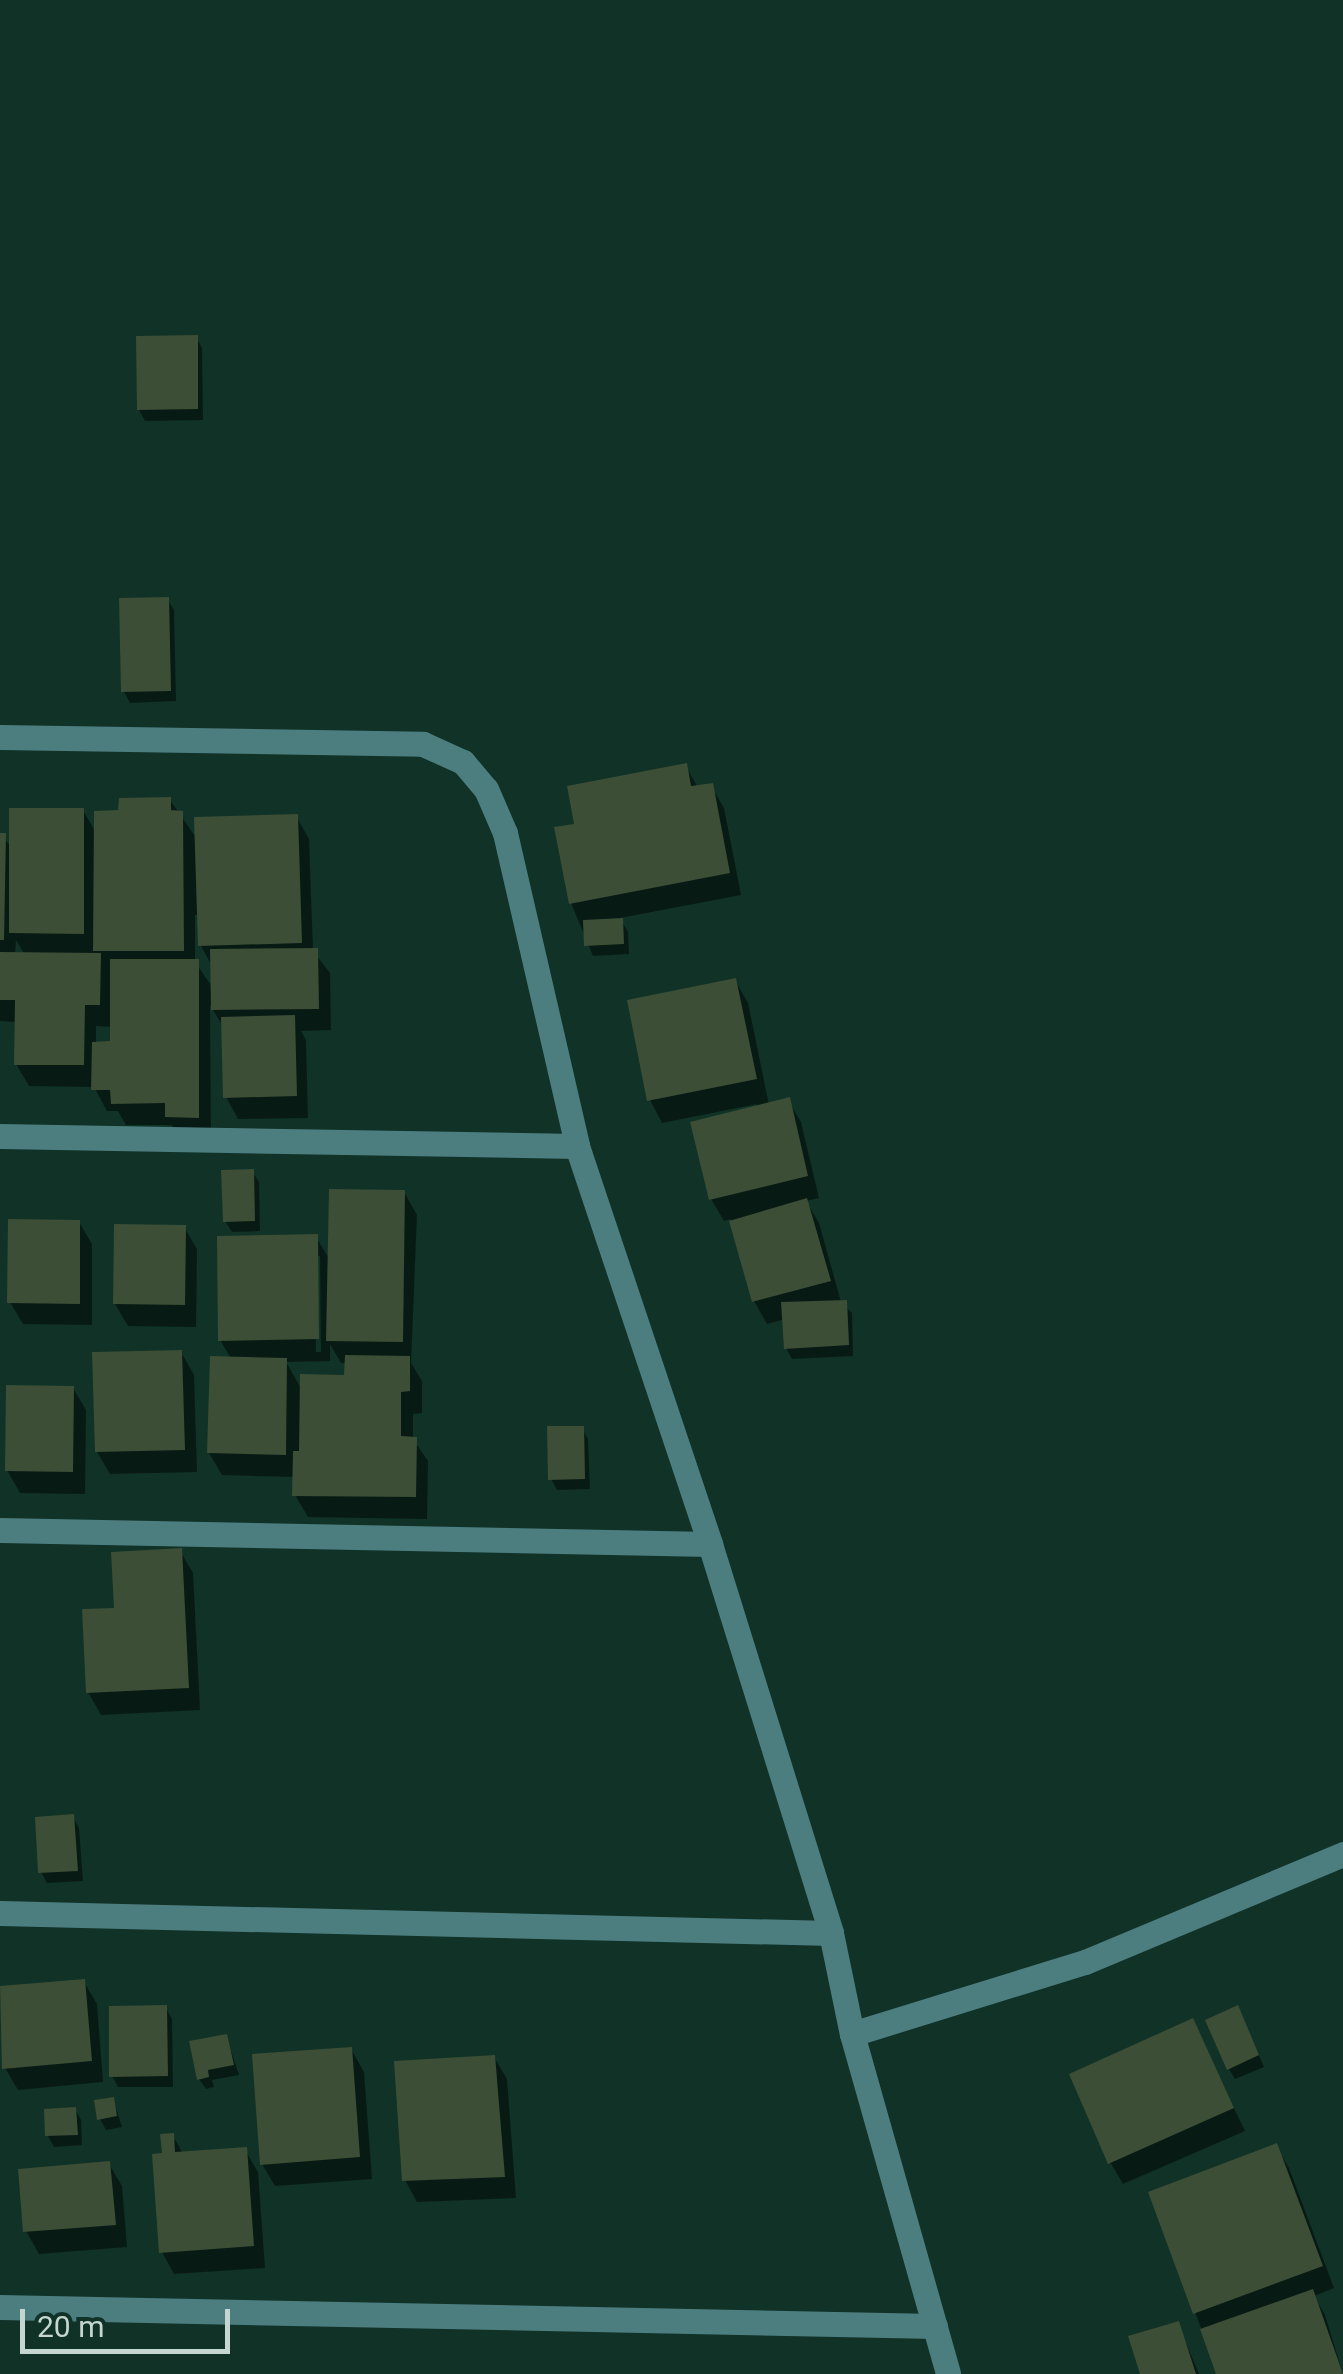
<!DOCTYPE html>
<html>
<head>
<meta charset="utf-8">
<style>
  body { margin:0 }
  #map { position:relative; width:1343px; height:2374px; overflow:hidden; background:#103227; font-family:Roboto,sans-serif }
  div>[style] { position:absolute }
  .shadow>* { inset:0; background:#0007 }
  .building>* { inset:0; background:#3c4e36 }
  .minor>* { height:25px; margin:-12.5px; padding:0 12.5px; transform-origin:12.5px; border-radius:12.5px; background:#4c7e80 }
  span { translate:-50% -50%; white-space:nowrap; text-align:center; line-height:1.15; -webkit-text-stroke:10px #103227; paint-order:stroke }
  .scale { position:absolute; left:20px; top:2309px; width:210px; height:45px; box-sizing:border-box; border:5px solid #c4d6cf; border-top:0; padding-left:12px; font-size:30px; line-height:35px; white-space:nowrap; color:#c4d6cf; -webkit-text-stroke:8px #103227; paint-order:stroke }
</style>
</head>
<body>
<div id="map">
  <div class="shadow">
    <i style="clip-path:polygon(196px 337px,202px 348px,203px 420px,145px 421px,139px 410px)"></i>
    <i style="clip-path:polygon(167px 599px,174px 610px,176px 701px,130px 703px,124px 692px)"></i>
    <i style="clip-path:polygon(686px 766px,698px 788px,711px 786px,724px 808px,741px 895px,620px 918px,628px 932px,629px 954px,593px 956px,571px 903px,577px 826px)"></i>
    <i style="clip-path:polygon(evenodd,170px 800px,197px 839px,296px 816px,309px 839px,313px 951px,330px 973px,331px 1030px,301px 1031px,306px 1040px,308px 1118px,238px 1119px,226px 1097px,224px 1028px,210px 1005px,211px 1139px,180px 1139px,172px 1125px,126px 1125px,118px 1111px,107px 1111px,94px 1087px,29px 1086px,16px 1064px,17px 1022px,0 1021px,0 835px,12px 847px,83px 810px,96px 833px,121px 813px,170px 800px,195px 915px,200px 915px,201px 946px,212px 966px,213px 988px,195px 962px,195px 915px,170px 800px,16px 940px,25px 955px,15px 955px,16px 940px,170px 800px,96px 1026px,113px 1027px,113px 1043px,96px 1044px,96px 1026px)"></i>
    <i style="clip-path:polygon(735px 980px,748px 1003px,769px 1105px,788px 1100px,801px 1122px,819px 1198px,806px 1201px,819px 1223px,841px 1302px,852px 1313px,853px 1356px,792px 1359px,786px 1348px,785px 1319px,767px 1324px,754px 1301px,731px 1219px,724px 1221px,711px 1199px,757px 1104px,662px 1123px,650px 1100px)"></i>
    <i style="clip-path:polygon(252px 1171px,259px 1182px,260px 1231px,232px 1232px,225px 1221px)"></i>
    <i style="clip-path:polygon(evenodd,404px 1192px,417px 1215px,411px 1363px,422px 1381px,422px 1413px,413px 1414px,413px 1439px,428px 1461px,427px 1519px,308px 1517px,295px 1495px,295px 1477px,222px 1475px,209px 1453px,232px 1360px,220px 1340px,316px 1237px,330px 1260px,404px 1192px,315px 1256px,320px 1256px,321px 1352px,316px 1352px,315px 1256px,404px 1192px,330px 1344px,341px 1363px,347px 1363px,347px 1378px,302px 1390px,286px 1362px,330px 1361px,330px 1344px)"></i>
    <i style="clip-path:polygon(79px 1222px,92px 1244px,92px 1325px,23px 1324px,10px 1302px)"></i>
    <i style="clip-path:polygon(184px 1227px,197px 1249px,196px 1327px,128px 1326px,115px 1304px)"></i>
    <i style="clip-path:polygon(181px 1352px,194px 1375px,197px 1472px,110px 1474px,97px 1452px)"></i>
    <i style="clip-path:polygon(73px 1388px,86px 1410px,85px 1494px,20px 1493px,7px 1470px)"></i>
    <i style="clip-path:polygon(582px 1428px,588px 1439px,590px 1489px,557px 1490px,551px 1479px)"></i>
    <i style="clip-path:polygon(180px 1551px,193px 1573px,200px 1710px,101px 1715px,88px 1692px,117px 1610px)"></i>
    <i style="clip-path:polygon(73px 1817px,79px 1828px,83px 1881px,47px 1883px,41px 1872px)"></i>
    <i style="clip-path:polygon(84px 1982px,97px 2004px,103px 2082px,18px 2090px,5px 2068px,0 1988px)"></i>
    <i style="clip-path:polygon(166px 2008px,172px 2019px,173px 2087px,118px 2087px,112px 2076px)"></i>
    <i style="clip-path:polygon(1243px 2019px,1264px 2067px,1235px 2079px,1229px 2069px)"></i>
    <i style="clip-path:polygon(1192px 2021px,1245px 2131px,1123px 2184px,1110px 2162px)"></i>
    <i style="clip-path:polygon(226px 2036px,239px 2075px,212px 2080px,214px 2087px,206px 2089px,199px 2079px)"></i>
    <i style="clip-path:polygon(351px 2049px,364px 2072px,372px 2179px,275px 2186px,262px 2164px)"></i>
    <i style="clip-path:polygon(494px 2057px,507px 2079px,516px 2198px,417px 2202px,405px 2180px)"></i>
    <i style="clip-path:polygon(113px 2099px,122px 2127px,106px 2130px,100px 2119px)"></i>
    <i style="clip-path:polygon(75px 2109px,81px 2120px,82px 2145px,54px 2147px,48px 2136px)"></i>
    <i style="clip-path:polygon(173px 2136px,183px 2154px,245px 2150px,258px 2172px,265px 2268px,174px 2274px,162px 2252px,164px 2155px)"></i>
    <i style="clip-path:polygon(1276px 2146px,1289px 2168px,1334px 2288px,1314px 2296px,1325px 2315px,1343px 2374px,1218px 2374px,1151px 2193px)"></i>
    <i style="clip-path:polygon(109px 2164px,122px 2186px,127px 2247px,39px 2254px,26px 2231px)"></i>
    <i style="clip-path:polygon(1178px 2324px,1199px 2374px,1143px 2374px)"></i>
  </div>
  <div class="building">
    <i style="clip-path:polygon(198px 335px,198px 409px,137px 410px,136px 336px)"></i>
    <i style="clip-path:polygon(169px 597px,171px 691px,121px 692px,119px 598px)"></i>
    <i style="clip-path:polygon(687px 763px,691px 786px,713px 783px,730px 873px,569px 904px,554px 827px,574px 824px,567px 786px)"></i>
    <i style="clip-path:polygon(171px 797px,171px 810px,183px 811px,184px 951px,93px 951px,94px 811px,118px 810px,119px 798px)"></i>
    <i style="clip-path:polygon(9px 808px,84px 808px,84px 934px,9px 933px)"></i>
    <i style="clip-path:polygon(298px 814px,302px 943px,198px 946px,194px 817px)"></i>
    <i style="clip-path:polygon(0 833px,6px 833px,4px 940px,0 940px)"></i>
    <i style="clip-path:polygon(623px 918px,624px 944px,584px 946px,583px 920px)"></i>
    <i style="clip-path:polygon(318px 948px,319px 1009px,211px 1010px,210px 949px)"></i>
    <i style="clip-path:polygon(0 952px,101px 953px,100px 1005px,85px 1005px,84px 1065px,14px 1065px,15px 1000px,0 1000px)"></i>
    <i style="clip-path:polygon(110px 959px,199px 959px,199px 1118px,165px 1117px,165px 1103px,111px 1104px,110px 1090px,91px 1090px,92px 1042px,110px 1041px)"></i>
    <i style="clip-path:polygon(736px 978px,757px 1079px,647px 1101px,627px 1000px)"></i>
    <i style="clip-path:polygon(295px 1015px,297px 1096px,223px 1098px,221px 1017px)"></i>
    <i style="clip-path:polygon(790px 1097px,808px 1176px,709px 1200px,690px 1122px)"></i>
    <i style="clip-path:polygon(254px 1169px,255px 1221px,223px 1222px,221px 1170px)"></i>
    <i style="clip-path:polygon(329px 1189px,405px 1190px,403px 1342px,326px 1341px)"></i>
    <i style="clip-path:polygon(807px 1198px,831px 1281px,752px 1302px,729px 1221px)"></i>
    <i style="clip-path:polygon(8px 1219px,80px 1220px,80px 1304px,7px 1303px)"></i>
    <i style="clip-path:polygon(114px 1224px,186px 1225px,185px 1305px,113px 1304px)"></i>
    <i style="clip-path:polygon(318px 1234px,319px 1339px,218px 1341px,217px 1236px)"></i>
    <i style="clip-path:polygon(847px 1300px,849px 1345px,784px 1349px,781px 1302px)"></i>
    <i style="clip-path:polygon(182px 1350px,185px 1450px,95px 1452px,92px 1352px)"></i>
    <i style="clip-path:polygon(345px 1355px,410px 1356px,410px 1391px,401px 1392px,401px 1436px,417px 1437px,416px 1497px,292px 1496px,293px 1451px,299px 1451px,300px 1374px,344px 1375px)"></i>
    <i style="clip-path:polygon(210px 1356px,287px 1358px,286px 1455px,207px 1453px)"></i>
    <i style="clip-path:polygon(6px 1385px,74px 1386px,73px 1472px,5px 1471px)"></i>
    <i style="clip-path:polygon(547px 1426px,584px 1426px,585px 1479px,548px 1480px)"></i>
    <i style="clip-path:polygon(182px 1548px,189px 1688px,86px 1693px,82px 1609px,114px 1608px,111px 1552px)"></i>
    <i style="clip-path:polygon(74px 1814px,78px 1871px,38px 1873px,35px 1817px)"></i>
    <i style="clip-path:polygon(85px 1979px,92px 2061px,2px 2069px,0 1986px)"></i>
    <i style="clip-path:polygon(167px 2005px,168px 2076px,109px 2077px,109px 2006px)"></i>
    <i style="clip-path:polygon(1238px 2005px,1259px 2055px,1227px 2070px,1205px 2020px)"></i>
    <i style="clip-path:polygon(1193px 2018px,1234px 2108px,1108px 2164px,1069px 2074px)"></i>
    <i style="clip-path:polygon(227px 2034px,234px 2065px,208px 2070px,209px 2077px,197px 2080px,189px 2041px)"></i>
    <i style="clip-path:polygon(352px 2047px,360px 2157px,260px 2165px,252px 2054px)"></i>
    <i style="clip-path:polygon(495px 2055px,505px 2177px,402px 2181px,394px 2061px)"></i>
    <i style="clip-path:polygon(114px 2097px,117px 2116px,97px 2120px,94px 2100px)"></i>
    <i style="clip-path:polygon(76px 2107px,78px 2135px,45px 2136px,44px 2109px)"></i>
    <i style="clip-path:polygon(174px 2133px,175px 2152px,247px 2147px,254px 2246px,159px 2253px,152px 2154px,162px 2153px,160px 2134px)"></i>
    <i style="clip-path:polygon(1277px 2143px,1323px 2266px,1193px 2314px,1148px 2192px)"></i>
    <i style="clip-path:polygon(110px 2161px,116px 2225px,23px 2232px,18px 2169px)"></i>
    <i style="clip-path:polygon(1313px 2289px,1343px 2374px,1216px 2374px,1200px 2329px)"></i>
    <i style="clip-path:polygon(1179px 2321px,1196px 2374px,1140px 2374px,1128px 2336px)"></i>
  </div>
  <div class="minor">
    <i style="left:0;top:737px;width:423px;rotate:0.9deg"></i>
    <i style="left:423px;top:744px;width:44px;rotate:24.2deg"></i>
    <i style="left:463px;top:762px;width:35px;rotate:50deg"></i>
    <i style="left:486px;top:789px;width:48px;rotate:66.6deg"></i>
    <i style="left:505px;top:833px;width:321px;rotate:77deg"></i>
    <i style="left:577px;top:1146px;width:420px;rotate:71.5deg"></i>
    <i style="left:710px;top:1544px;width:407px;rotate:72.7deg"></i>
    <i style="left:831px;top:1933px;width:103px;rotate:78.3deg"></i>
    <i style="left:852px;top:2034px;width:353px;rotate:74.2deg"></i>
    <i style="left:0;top:1136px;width:577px;rotate:0.99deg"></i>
    <i style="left:0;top:1530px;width:710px;rotate:1.13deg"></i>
    <i style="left:0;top:1913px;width:831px;rotate:1.38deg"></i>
    <i style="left:852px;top:2034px;width:244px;rotate:-17.2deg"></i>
    <i style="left:1085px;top:1962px;width:280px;rotate:-22.7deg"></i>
    <i style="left:0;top:2307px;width:935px;rotate:1.16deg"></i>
  </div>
  <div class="scale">20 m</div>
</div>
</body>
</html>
